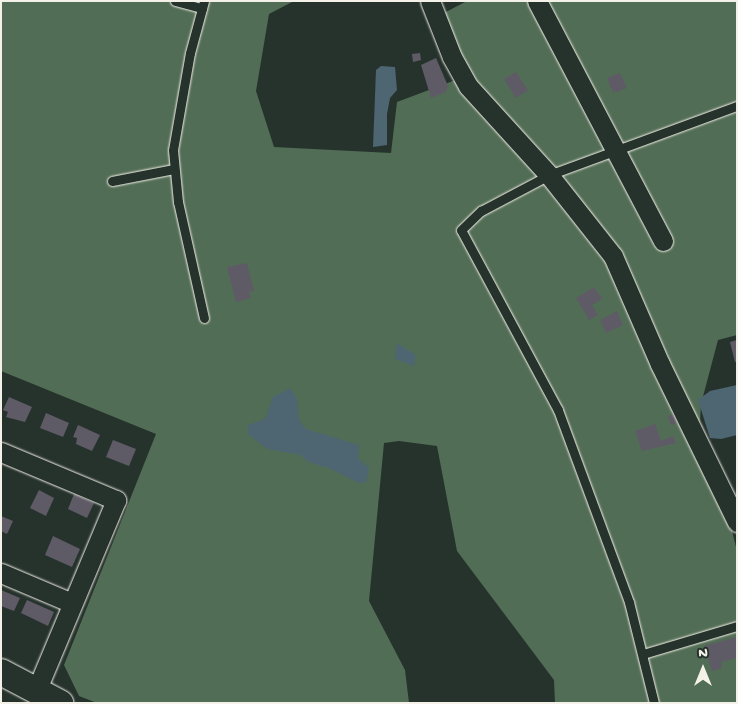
<!DOCTYPE html>
<html>
<head>
<meta charset="utf-8">
<style>
  body { margin:0 }
  #map { position:relative; width:738px; height:704px; overflow:hidden; background:#26332d; font-family:"Gochi Hand",sans-serif }
  div>[style] { position:absolute }
  .green>* { inset:0; background:#526d55 }
  .water>* { inset:0; background:#4d6672 }
  .building>* { inset:0; background:#5f5b66 }
  .roads { filter:drop-shadow(0 0 1px #f4f1e8) drop-shadow(0 0 1px #f4f1e8) }
  .lane>* { height:9px; margin:-4.5px; padding:0 4.5px; transform-origin:4.5px; border-radius:4.5px; background:#26332d }
  .street>* { height:19px; margin:-9.5px; padding:0 9.5px; transform-origin:9.5px; border-radius:9.5px; background:#26332d }
  .secondary>* { height:26px; margin:-13px; padding:0 13px; transform-origin:13px; border-radius:13px; background:#26332d }
  span { translate:-50% -50%; white-space:nowrap; text-align:center; line-height:1.15; -webkit-text-stroke:5px #26332d; paint-order:stroke }
  .frame { position:absolute; inset:0; border:2px solid #f4f1e8; pointer-events:none }
  .north { position:absolute; left:678px; top:644px; width:50px; height:50px; -webkit-text-stroke:4px #26332d; paint-order:stroke; rotate:0deg; font-size:14px; font-weight:700; line-height:20px; text-align:center; color:#f4f1e8 }
  .north::after { content:''; display:block; margin:auto; width:18px; height:22px; background:#f4f1e8; clip-path:polygon(50% 0,100% 100%,50% 72%,0 100%) }
</style>
</head>
<body>
<div id="map">
  <div class="green">
    <i style="clip-path:polygon(1px 1px,294px 1px,269px 14px,256px 91px,274px 147px,391px 153px,397px 102px,469px 75px,442px 14px,467px 1px,737px 1px,737px 335px,718px 340px,701px 404px,698px 457px,730px 523px,737px 551px,737px 703px,555px 703px,554px 680px,457px 551px,437px 446px,399px 441px,384px 443px,369px 601px,405px 670px,409px 703px,97px 703px,79px 696px,64px 665px,156px 434px,1px 371px)"></i>
  </div>
  <div class="water">
    <i style="clip-path:polygon(381px 66px,395px 67px,397px 90px,390px 98px,387px 114px,387px 145px,373px 147px,376px 70px)"></i>
    <i style="clip-path:polygon(397px 343px,416px 355px,414px 366px,395px 359px)"></i>
    <i style="clip-path:polygon(737px 385px,737px 435px,721px 439px,710px 438px,698px 400px,710px 391px)"></i>
    <i style="clip-path:polygon(290px 388px,297px 399px,299px 420px,306px 429px,359px 445px,358px 458px,369px 468px,366px 482px,359px 483px,329px 468px,308px 462px,301px 455px,267px 449px,248px 434px,248px 425px,265px 419px,273px 397px)"></i>
  </div>
  <div class="building">
    <i style="clip-path:polygon(420px 53px,421px 60px,413px 62px,412px 54px)"></i>
    <i style="clip-path:polygon(436px 58px,448px 86px,446px 92px,431px 98px,421px 65px)"></i>
    <i style="clip-path:polygon(516px 72px,528px 90px,516px 98px,504px 79px)"></i>
    <i style="clip-path:polygon(620px 73px,627px 88px,613px 93px,607px 78px)"></i>
    <i style="clip-path:polygon(247px 263px,254px 291px,249px 292px,251px 298px,236px 302px,227px 267px)"></i>
    <i style="clip-path:polygon(594px 287px,602px 299px,592px 305px,598px 315px,589px 320px,576px 298px)"></i>
    <i style="clip-path:polygon(617px 311px,623px 325px,606px 333px,600px 320px)"></i>
    <i style="clip-path:polygon(737px 340px,737px 362px,735px 362px,730px 342px)"></i>
    <i style="clip-path:polygon(9px 397px,32px 407px,25px 422px,6px 417px,8px 412px,3px 410px)"></i>
    <i style="clip-path:polygon(46px 413px,69px 423px,63px 437px,40px 428px)"></i>
    <i style="clip-path:polygon(674px 414px,677px 423px,671px 425px,668px 416px)"></i>
    <i style="clip-path:polygon(655px 424px,661px 441px,673px 436px,676px 443px,642px 451px,635px 431px)"></i>
    <i style="clip-path:polygon(78px 425px,100px 435px,92px 451px,76px 444px,77px 438px,73px 437px)"></i>
    <i style="clip-path:polygon(113px 440px,136px 449px,129px 466px,106px 457px)"></i>
    <i style="clip-path:polygon(39px 490px,54px 498px,46px 516px,30px 508px)"></i>
    <i style="clip-path:polygon(74px 494px,94px 503px,87px 518px,68px 509px)"></i>
    <i style="clip-path:polygon(1px 516px,13px 521px,7px 534px,1px 531px)"></i>
    <i style="clip-path:polygon(53px 536px,80px 549px,72px 567px,45px 555px)"></i>
    <i style="clip-path:polygon(1px 590px,20px 598px,14px 611px,1px 606px)"></i>
    <i style="clip-path:polygon(27px 600px,54px 612px,48px 626px,21px 613px)"></i>
    <i style="clip-path:polygon(737px 637px,737px 658px,721px 662px,722px 668px,712px 671px,704px 646px)"></i>
  </div>
  <div class="roads">
    <div class="lane">
      <i style="left:175px;top:1px;width:28px;rotate:15deg"></i>
      <i style="left:112px;top:181px;width:63px;rotate:-11deg"></i>
      <i style="left:204px;top:318px;width:119px;rotate:-102.6deg"></i>
      <i style="left:178px;top:202px;width:52px;rotate:-95.5deg"></i>
      <i style="left:173px;top:150px;width:98px;rotate:-80.1deg"></i>
      <i style="left:190px;top:53px;width:54px;rotate:-74.9deg"></i>
      <i style="left:643px;top:654px;width:98px;rotate:-16.6deg"></i>
      <i style="left:654px;top:703px;width:104px;rotate:-103.9deg"></i>
      <i style="left:629px;top:602px;width:205px;rotate:-110.3deg"></i>
      <i style="left:558px;top:410px;width:204px;rotate:-118.3deg"></i>
      <i style="left:461px;top:230px;width:28px;rotate:-44deg"></i>
      <i style="left:481px;top:211px;width:77px;rotate:-27.9deg"></i>
      <i style="left:549px;top:175px;width:200px;rotate:-20.2deg"></i>
    </div>
    <div class="street">
      <i style="left:430px;top:1px;width:60px;rotate:68.6deg"></i>
      <i style="left:452px;top:57px;width:33px;rotate:61deg"></i>
      <i style="left:468px;top:86px;width:120px;rotate:47.7deg"></i>
      <i style="left:549px;top:175px;width:103px;rotate:51.7deg"></i>
      <i style="left:613px;top:256px;width:118px;rotate:66.5deg"></i>
      <i style="left:660px;top:364px;width:176px;rotate:64deg"></i>
      <i style="left:537px;top:1px;width:271px;rotate:62.3deg"></i>
      <i style="left:1px;top:452px;width:125px;rotate:22.7deg"></i>
      <i style="left:116px;top:500px;width:207px;rotate:112.7deg"></i>
      <i style="left:1px;top:573px;width:77px;rotate:22.9deg"></i>
    </div>
    <div class="secondary">
      <i style="left:1px;top:672px;width:67px;rotate:27.7deg"></i>
    </div>
  </div>
  <div class="frame"></div>
  <div class="north">N</div>
</div>
</body>
</html>
